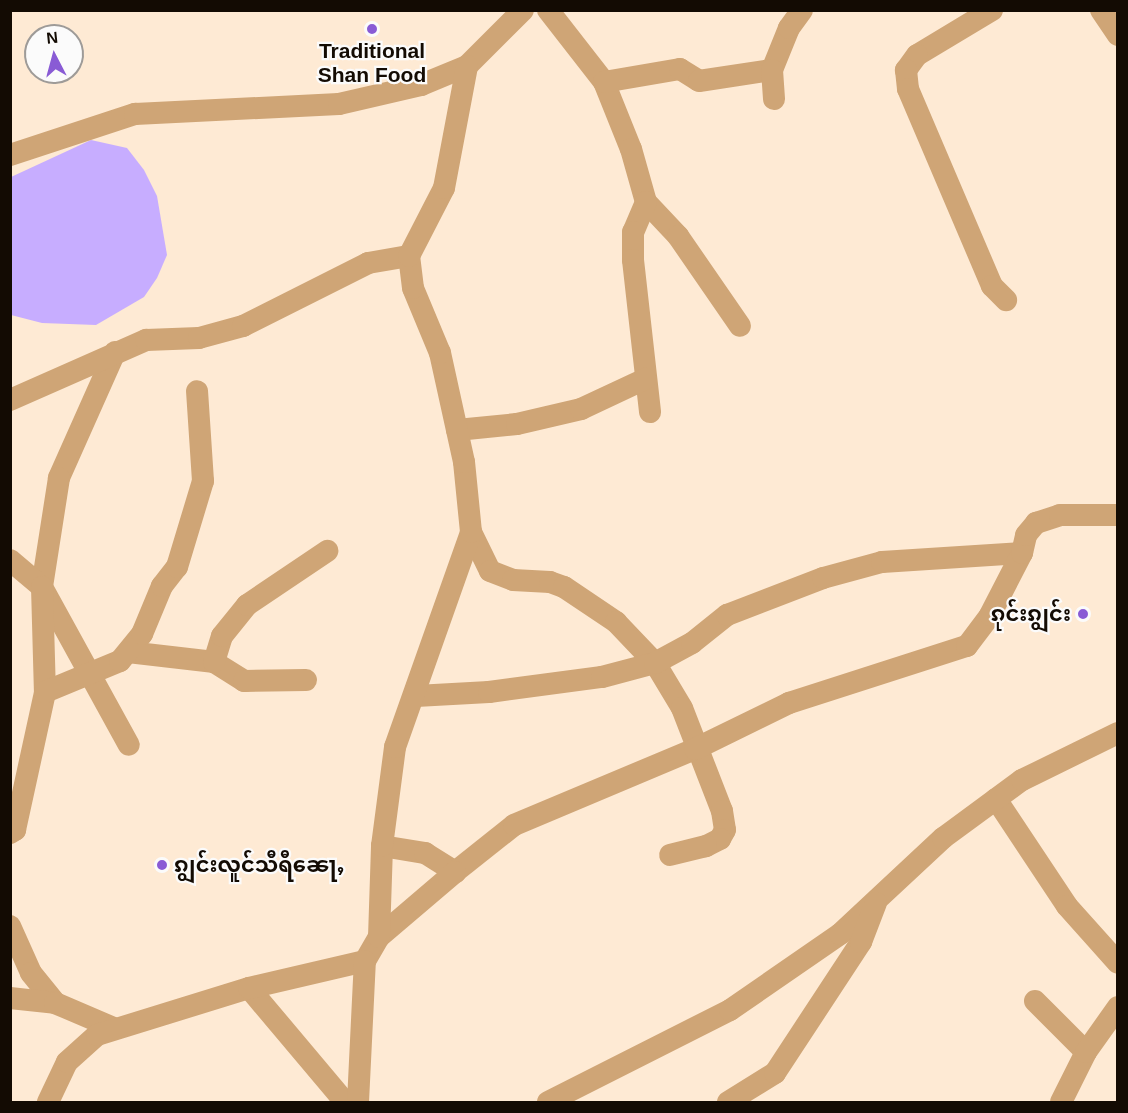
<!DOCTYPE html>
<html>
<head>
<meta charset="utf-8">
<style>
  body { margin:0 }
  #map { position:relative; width:1128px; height:1113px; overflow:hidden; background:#feead4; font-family:Helvetica,"Noto Sans Myanmar",sans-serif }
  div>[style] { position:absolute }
  .water>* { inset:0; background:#c7adff }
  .minor>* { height:22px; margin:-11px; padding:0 11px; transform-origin:11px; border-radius:11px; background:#cfa576 }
  .dots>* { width:16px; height:16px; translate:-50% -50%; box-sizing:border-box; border:3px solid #fbfbfb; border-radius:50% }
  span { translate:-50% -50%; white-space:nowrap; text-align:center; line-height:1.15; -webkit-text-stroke:4.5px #fbfbfb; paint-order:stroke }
  .poi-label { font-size:21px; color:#130b03; font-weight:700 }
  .right { translate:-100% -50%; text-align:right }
  .left { translate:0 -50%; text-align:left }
  .frame { position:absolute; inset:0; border:12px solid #130b03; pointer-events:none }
  .north { position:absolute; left:24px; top:24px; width:60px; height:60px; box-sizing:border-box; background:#fbfbfb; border:2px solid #9e9b98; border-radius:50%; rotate:354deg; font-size:16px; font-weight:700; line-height:24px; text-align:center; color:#130b03 }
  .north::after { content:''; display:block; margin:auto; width:21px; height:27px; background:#895bd5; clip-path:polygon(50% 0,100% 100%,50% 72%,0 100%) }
</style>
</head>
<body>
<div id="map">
  <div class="water">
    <i style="clip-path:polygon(91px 140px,127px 148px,144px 170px,157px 196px,167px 255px,157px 278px,144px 297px,96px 325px,42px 323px,11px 315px,11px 177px)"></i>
  </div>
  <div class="minor">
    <i style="left:548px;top:10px;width:91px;rotate:52.1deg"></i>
    <i style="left:604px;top:82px;width:72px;rotate:68.1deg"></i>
    <i style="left:631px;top:149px;width:55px;rotate:74.2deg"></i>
    <i style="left:646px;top:202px;width:47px;rotate:46.7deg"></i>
    <i style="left:678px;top:236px;width:109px;rotate:55.4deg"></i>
    <i style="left:992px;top:10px;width:87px;rotate:149deg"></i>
    <i style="left:917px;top:55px;width:19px;rotate:126deg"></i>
    <i style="left:906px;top:70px;width:19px;rotate:84deg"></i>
    <i style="left:908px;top:89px;width:214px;rotate:66.9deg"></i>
    <i style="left:992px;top:286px;width:20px;rotate:45deg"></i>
    <i style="left:1101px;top:10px;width:30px;rotate:56deg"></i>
    <i style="left:772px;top:70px;width:45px;rotate:-68deg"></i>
    <i style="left:789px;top:28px;width:22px;rotate:-54deg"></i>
    <i style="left:604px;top:82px;width:77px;rotate:-9.7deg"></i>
    <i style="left:680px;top:69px;width:22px;rotate:32deg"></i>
    <i style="left:699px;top:81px;width:74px;rotate:-8.6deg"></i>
    <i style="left:772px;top:70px;width:29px;rotate:86deg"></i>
    <i style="left:10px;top:155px;width:132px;rotate:-18.2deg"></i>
    <i style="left:135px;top:114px;width:204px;rotate:-2.8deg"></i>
    <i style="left:339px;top:104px;width:84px;rotate:-13deg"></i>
    <i style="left:421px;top:85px;width:50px;rotate:-22.4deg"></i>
    <i style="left:467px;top:66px;width:79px;rotate:-45deg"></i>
    <i style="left:646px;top:202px;width:33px;rotate:113deg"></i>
    <i style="left:633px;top:232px;width:28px;rotate:90deg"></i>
    <i style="left:633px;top:260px;width:153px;rotate:83.6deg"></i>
    <i style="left:115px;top:352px;width:138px;rotate:114deg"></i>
    <i style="left:59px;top:478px;width:110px;rotate:98.9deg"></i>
    <i style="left:42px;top:587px;width:180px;rotate:61.2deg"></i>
    <i style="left:10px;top:400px;width:149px;rotate:-23.8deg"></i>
    <i style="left:146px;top:340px;width:53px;rotate:-2.2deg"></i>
    <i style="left:199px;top:338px;width:46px;rotate:-15.3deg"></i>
    <i style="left:243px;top:326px;width:140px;rotate:-26.7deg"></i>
    <i style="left:368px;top:263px;width:42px;rotate:-9.7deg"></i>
    <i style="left:457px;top:430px;width:60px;rotate:-5.7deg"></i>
    <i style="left:517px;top:424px;width:66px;rotate:-13.2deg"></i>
    <i style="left:581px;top:409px;width:71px;rotate:-25.1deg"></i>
    <i style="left:471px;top:532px;width:43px;rotate:64deg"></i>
    <i style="left:490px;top:571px;width:25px;rotate:21deg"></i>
    <i style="left:513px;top:580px;width:37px;rotate:3deg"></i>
    <i style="left:550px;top:582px;width:15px;rotate:20deg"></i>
    <i style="left:564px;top:587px;width:63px;rotate:33.9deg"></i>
    <i style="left:616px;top:622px;width:57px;rotate:46.4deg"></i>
    <i style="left:655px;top:663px;width:52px;rotate:59deg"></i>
    <i style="left:682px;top:708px;width:110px;rotate:68.8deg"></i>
    <i style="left:722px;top:811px;width:19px;rotate:81deg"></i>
    <i style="left:725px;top:830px;width:10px;rotate:119deg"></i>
    <i style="left:720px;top:839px;width:16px;rotate:153deg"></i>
    <i style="left:706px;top:846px;width:37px;rotate:166deg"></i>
    <i style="left:10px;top:560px;width:42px;rotate:40.2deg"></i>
    <i style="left:42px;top:587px;width:105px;rotate:88.4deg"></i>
    <i style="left:128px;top:652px;width:87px;rotate:6.6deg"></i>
    <i style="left:214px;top:662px;width:36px;rotate:32deg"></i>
    <i style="left:244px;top:681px;width:62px;rotate:-0.9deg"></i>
    <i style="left:214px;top:662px;width:27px;rotate:-73deg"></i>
    <i style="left:222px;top:636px;width:40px;rotate:-51deg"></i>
    <i style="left:247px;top:605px;width:97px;rotate:-34deg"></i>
    <i style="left:416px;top:696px;width:73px;rotate:-3.1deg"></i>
    <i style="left:489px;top:692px;width:114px;rotate:-7.6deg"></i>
    <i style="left:602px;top:677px;width:55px;rotate:-14.8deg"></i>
    <i style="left:655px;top:663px;width:42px;rotate:-28.4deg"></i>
    <i style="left:692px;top:643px;width:45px;rotate:-38.7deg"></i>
    <i style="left:727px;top:615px;width:103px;rotate:-21.1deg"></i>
    <i style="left:823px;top:578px;width:61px;rotate:-15.2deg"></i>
    <i style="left:882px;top:562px;width:140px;rotate:-3.7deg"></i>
    <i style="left:996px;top:799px;width:128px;rotate:56.4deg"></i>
    <i style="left:1067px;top:906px;width:76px;rotate:48.2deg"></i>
    <i style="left:10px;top:833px;width:6px;rotate:-31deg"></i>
    <i style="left:15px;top:830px;width:141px;rotate:-77.7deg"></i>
    <i style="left:45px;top:692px;width:81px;rotate:-22.5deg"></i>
    <i style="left:120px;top:661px;width:35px;rotate:-51deg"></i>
    <i style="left:142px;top:634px;width:52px;rotate:-67.4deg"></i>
    <i style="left:162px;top:586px;width:24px;rotate:-52deg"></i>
    <i style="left:177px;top:567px;width:90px;rotate:-73.2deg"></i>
    <i style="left:203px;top:481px;width:90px;rotate:-93.8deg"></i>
    <i style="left:382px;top:846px;width:44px;rotate:9.2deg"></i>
    <i style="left:425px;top:853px;width:36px;rotate:32deg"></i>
    <i style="left:455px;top:872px;width:75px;rotate:-38.5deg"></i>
    <i style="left:514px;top:825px;width:196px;rotate:-22.8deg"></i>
    <i style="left:695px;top:749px;width:105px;rotate:-26.1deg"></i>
    <i style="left:789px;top:703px;width:187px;rotate:-17.8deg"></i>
    <i style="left:967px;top:646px;width:39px;rotate:-53deg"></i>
    <i style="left:990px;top:615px;width:70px;rotate:-62.7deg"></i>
    <i style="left:1022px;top:553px;width:18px;rotate:-77deg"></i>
    <i style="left:1026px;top:535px;width:16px;rotate:-50deg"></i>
    <i style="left:1036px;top:523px;width:25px;rotate:-18deg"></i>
    <i style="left:1060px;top:515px;width:58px"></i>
    <i style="left:10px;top:926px;width:51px;rotate:65.9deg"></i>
    <i style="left:31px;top:973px;width:38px;rotate:51deg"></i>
    <i style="left:379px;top:937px;width:100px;rotate:-40.5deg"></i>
    <i style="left:249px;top:988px;width:149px;rotate:49.9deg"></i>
    <i style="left:10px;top:998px;width:45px;rotate:6.3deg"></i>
    <i style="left:55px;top:1003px;width:64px;rotate:23deg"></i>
    <i style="left:1035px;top:1001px;width:72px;rotate:45deg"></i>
    <i style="left:48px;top:1102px;width:44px;rotate:-64.6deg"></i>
    <i style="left:67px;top:1062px;width:40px;rotate:-42deg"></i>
    <i style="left:97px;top:1035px;width:159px;rotate:-17.2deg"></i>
    <i style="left:249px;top:988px;width:119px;rotate:-13.1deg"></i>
    <i style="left:365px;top:961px;width:28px;rotate:-60deg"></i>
    <i style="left:379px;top:937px;width:91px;rotate:-88.1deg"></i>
    <i style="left:382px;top:846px;width:100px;rotate:-82.5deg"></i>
    <i style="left:395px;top:747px;width:228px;rotate:-70.5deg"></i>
    <i style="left:471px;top:532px;width:70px;rotate:-95.7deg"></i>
    <i style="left:464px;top:462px;width:112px;rotate:-102.4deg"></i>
    <i style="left:440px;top:353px;width:70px;rotate:-112.6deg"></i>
    <i style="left:413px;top:288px;width:32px;rotate:-97deg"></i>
    <i style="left:409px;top:256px;width:76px;rotate:-62.8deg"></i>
    <i style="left:444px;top:188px;width:124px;rotate:-79.3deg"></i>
    <i style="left:358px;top:1102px;width:141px;rotate:-87.2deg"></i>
    <i style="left:548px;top:1102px;width:204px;rotate:-26.8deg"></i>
    <i style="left:730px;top:1010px;width:134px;rotate:-34.6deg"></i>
    <i style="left:840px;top:934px;width:141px;rotate:-43deg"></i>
    <i style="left:943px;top:838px;width:98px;rotate:-36.3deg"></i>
    <i style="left:1022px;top:780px;width:107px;rotate:-26.1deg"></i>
    <i style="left:728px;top:1102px;width:55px;rotate:-31.7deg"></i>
    <i style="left:775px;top:1073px;width:157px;rotate:-56.7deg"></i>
    <i style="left:861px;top:942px;width:42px;rotate:-69deg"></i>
    <i style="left:1061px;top:1102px;width:56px;rotate:-63.4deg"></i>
    <i style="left:1086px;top:1052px;width:55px;rotate:-54.6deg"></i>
  </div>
  <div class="dots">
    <i style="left:372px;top:29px;background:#895bd5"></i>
    <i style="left:1083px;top:614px;background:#895bd5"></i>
    <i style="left:162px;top:865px;background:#895bd5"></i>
  </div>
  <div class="poi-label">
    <span style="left:372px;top:63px">Traditional<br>Shan Food</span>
    <span class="right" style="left:1071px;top:614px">ၵုင်းၵျွင်း</span>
    <span class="left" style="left:174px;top:865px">ၵျွင်းလူင်သီရီၼေႃႇ</span>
  </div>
  <div class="frame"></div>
  <div class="north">N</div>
</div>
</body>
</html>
